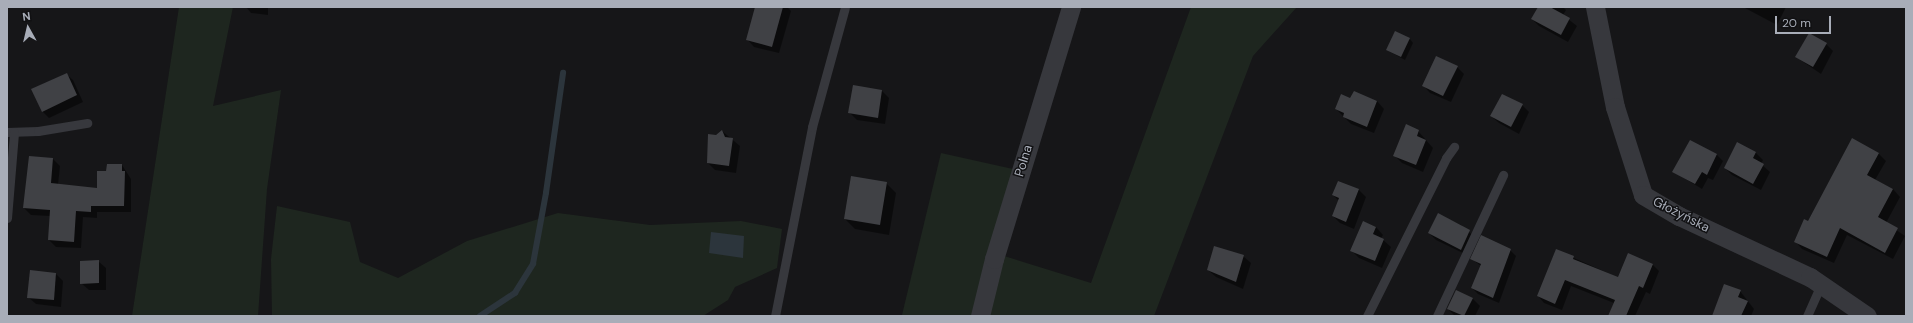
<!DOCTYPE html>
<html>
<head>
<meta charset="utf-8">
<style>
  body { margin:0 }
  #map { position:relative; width:1913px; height:323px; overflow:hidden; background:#161618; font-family:"DM Sans",sans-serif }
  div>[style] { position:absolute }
  .green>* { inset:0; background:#1e261f }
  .water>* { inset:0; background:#2c353c }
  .shadow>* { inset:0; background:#0007 }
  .stream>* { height:5.5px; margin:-2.75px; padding:0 2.75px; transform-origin:2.75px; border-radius:2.75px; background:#2c353c }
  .building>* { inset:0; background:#404145 }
  .lane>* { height:9px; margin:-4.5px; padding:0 4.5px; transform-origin:4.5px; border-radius:4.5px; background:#37383d }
  .street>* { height:19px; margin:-9.5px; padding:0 9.5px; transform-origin:9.5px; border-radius:9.5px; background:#37383d }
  span { translate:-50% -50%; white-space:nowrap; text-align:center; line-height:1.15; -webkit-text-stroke:3px #111113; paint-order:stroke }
  .street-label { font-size:13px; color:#a8adb8 }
  .frame { position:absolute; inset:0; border:8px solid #a8adb8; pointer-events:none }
  .north { position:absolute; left:8px; top:8px; width:40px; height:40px; -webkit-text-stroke:3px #111113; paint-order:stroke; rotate:352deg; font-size:11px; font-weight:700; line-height:16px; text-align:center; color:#a8adb8 }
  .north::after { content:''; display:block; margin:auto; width:14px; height:18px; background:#a8adb8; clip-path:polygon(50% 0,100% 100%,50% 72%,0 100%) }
  .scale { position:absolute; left:1775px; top:16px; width:56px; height:18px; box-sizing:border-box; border:2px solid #a8adb8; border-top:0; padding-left:5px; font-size:12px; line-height:14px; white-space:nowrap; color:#a8adb8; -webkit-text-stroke:3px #111113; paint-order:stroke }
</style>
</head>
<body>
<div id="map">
  <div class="green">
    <i style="clip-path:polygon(179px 7px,233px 7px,213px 106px,281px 90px,267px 189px,258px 316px,132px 316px)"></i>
    <i style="clip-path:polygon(1191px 7px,1297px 7px,1253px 56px,1154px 316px,988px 316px,1004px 256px,1091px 283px)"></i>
    <i style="clip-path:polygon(941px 153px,1013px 169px,975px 316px,905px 316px,902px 315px)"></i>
    <i style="clip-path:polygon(277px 206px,350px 222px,360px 262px,398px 278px,467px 241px,558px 213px,650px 225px,741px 221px,782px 229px,777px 268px,735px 287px,728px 300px,703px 316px,272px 316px,271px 259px)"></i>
  </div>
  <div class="water">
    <i style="clip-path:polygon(711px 232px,744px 236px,743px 258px,709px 253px)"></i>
  </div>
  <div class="shadow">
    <i style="clip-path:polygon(246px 7px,268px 7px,268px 15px,251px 13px)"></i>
    <i style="clip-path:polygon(756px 7px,787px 7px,791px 11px,779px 53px,754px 47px,747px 39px)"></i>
    <i style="clip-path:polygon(1539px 7px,1563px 7px,1566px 10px,1563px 15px,1577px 26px,1568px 42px,1539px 26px,1532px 19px)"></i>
    <i style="clip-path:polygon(1743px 7px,1786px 7px,1777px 25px)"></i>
    <i style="clip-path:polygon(1410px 39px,1413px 43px,1405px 60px,1387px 50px)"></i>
    <i style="clip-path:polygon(1826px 44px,1833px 51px,1821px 74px,1796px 57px)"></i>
    <i style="clip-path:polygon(1457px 67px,1464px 74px,1451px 102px,1430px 93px,1423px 85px)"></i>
    <i style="clip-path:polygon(66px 74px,73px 80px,83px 102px,49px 118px,43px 112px,32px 89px)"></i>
    <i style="clip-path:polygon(882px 91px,889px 98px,885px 124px,857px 120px,849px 112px)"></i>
    <i style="clip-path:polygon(1351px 100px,1377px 101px,1384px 109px,1374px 133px,1351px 124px,1336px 109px)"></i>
    <i style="clip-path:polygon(1522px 105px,1529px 112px,1519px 134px,1499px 123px,1491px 116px)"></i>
    <i style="clip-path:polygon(722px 131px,740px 146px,736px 173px,715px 170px,708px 163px,716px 136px)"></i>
    <i style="clip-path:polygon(1418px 131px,1433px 148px,1423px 172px,1402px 163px,1394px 155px)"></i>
    <i style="clip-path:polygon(1852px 140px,1879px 154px,1886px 161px,1875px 180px,1893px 189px,1900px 197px,1886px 223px,1905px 236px,1893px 259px,1847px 235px,1834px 263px,1802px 249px,1795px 241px,1809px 222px)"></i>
    <i style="clip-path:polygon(1690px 141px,1717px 155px,1723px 161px,1713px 180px,1708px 178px,1702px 189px,1674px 172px)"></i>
    <i style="clip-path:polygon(1738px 143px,1756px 153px,1763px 160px,1761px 164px,1770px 172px,1761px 190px,1732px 175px,1725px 168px)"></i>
    <i style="clip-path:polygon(53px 159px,60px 166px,58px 185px,98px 189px,107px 172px,122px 165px,131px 179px,131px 212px,97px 212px,97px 218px,83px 217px,81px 248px,56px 247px,49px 240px,50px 216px,31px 215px,24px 208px)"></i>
    <i style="clip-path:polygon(1338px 182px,1359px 190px,1366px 197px,1354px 229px,1340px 223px,1333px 216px,1339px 201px,1333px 195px)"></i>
    <i style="clip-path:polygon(886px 183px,896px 193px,889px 235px,855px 229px,845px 219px)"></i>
    <i style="clip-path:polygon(1438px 214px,1461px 225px,1477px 239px,1469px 256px,1436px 240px,1429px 233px)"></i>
    <i style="clip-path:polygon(1364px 222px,1376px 227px,1383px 235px,1381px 238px,1391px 247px,1382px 268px,1359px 258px,1352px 251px)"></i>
    <i style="clip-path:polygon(1510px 250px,1516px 256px,1499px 303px,1478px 294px,1472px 288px,1481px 266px,1472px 259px)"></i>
    <i style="clip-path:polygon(1556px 250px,1619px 278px,1629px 254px,1653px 265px,1659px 271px,1650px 294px,1646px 292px,1635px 316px,1609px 316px,1614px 303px,1571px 286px,1562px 310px,1544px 303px,1538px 296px)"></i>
    <i style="clip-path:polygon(1243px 256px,1251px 263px,1243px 289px,1216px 277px,1208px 270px)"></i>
    <i style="clip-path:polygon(98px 261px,106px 268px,106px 290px,89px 290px,81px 283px)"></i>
    <i style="clip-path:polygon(56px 274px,63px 281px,61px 307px,36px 304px,28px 297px)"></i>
    <i style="clip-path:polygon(1740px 291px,1754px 309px,1751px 316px,1713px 316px)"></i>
    <i style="clip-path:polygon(1472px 298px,1480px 306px,1475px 316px,1455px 316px,1448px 309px)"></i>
  </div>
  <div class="stream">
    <i style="left:480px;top:316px;width:42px;rotate:-33.3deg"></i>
    <i style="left:515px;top:293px;width:34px;rotate:-58deg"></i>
    <i style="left:533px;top:264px;width:72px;rotate:-79.6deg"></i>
    <i style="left:546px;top:193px;width:121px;rotate:-81.9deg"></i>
  </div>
  <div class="building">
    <i style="clip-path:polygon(755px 7px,783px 7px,772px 47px,746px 40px)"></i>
    <i style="clip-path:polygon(1538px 7px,1550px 7px,1570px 18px,1561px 35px,1531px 19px)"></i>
    <i style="clip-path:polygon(1395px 31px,1410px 38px,1401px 57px,1386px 50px)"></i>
    <i style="clip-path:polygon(1809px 33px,1827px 43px,1813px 67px,1795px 57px)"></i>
    <i style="clip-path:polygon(1436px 56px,1458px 66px,1443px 96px,1422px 86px)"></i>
    <i style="clip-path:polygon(67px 73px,77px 95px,42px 112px,31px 89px)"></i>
    <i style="clip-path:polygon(853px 85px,882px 90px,878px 118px,848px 113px)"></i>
    <i style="clip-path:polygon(1354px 91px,1377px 101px,1367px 127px,1343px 117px,1344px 113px,1335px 109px,1341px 94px,1350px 98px)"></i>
    <i style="clip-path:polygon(1502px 94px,1523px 104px,1511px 127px,1490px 116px)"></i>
    <i style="clip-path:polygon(1406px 124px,1419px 130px,1417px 136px,1426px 140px,1416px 165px,1393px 156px)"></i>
    <i style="clip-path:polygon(722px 130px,725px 137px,733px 138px,729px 166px,707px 163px,708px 134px,716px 135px)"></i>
    <i style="clip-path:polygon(1852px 138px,1879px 153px,1867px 175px,1893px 189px,1878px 217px,1898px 228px,1885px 253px,1840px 228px,1827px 257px,1794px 242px,1804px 219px,1808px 221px)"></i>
    <i style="clip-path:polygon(1690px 140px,1717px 154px,1707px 175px,1702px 172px,1695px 184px,1672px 172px)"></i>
    <i style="clip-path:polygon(1737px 142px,1756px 152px,1753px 158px,1764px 164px,1753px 184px,1724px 168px)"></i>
    <i style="clip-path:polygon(29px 156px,53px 158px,51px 183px,97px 188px,97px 171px,106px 171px,107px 164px,122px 164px,122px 171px,125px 171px,124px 206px,91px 206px,91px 212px,76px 211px,74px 242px,48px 240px,50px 210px,23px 208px)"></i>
    <i style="clip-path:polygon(851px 176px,887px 182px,880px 225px,844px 219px)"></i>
    <i style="clip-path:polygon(1338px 181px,1359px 189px,1346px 222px,1332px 216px,1339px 198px,1332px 195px)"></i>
    <i style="clip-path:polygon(1438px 213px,1470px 230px,1461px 250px,1428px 233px)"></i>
    <i style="clip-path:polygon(1363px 221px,1376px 227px,1373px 234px,1384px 239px,1375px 261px,1350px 251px)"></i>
    <i style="clip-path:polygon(1481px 235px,1511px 249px,1493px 298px,1471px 288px,1481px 264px,1470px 259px)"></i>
    <i style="clip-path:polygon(1214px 246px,1244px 255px,1236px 282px,1207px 270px)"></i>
    <i style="clip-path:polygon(1556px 249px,1574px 256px,1573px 259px,1618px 277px,1628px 253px,1653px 264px,1643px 288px,1639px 286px,1626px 316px,1608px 316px,1615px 300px,1565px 280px,1555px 304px,1537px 296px)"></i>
    <i style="clip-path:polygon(99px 260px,99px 283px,80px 284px,80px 261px)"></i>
    <i style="clip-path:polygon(30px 270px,56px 273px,54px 300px,27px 298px)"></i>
    <i style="clip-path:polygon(1724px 284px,1741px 290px,1738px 297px,1748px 301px,1741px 316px,1712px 316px)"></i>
    <i style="clip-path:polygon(1456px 290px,1473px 298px,1464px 316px,1447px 309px)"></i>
  </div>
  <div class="lane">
    <i style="left:7px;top:132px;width:31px;rotate:-2deg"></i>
    <i style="left:38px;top:131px;width:50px;rotate:-9.3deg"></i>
    <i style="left:7px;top:218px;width:86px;rotate:-85.3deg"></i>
    <i style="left:775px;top:316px;width:193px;rotate:-78.9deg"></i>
    <i style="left:812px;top:127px;width:124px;rotate:-74.6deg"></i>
    <i style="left:1367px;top:316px;width:177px;rotate:-63.4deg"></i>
    <i style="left:1446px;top:158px;width:14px;rotate:-54deg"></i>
    <i style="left:1437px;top:316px;width:156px;rotate:-64.9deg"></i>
    <i style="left:1807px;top:316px;width:34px;rotate:-66deg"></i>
  </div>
  <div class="street">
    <i style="left:1595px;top:7px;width:102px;rotate:78.7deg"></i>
    <i style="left:1615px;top:107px;width:92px;rotate:72.3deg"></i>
    <i style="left:1643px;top:195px;width:42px;rotate:30.3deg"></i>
    <i style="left:1679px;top:216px;width:145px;rotate:25deg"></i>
    <i style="left:1810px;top:277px;width:69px;rotate:34.4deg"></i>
    <i style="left:980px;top:316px;width:59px;rotate:-76.2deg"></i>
    <i style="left:994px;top:259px;width:264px;rotate:-73deg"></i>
  </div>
  <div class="street-label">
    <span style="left:1024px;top:161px;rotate:-73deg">Polna</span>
    <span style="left:1681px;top:215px;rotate:27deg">Głożyńska</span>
  </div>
  <div class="frame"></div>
  <div class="north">N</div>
  <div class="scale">20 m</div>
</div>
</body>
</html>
